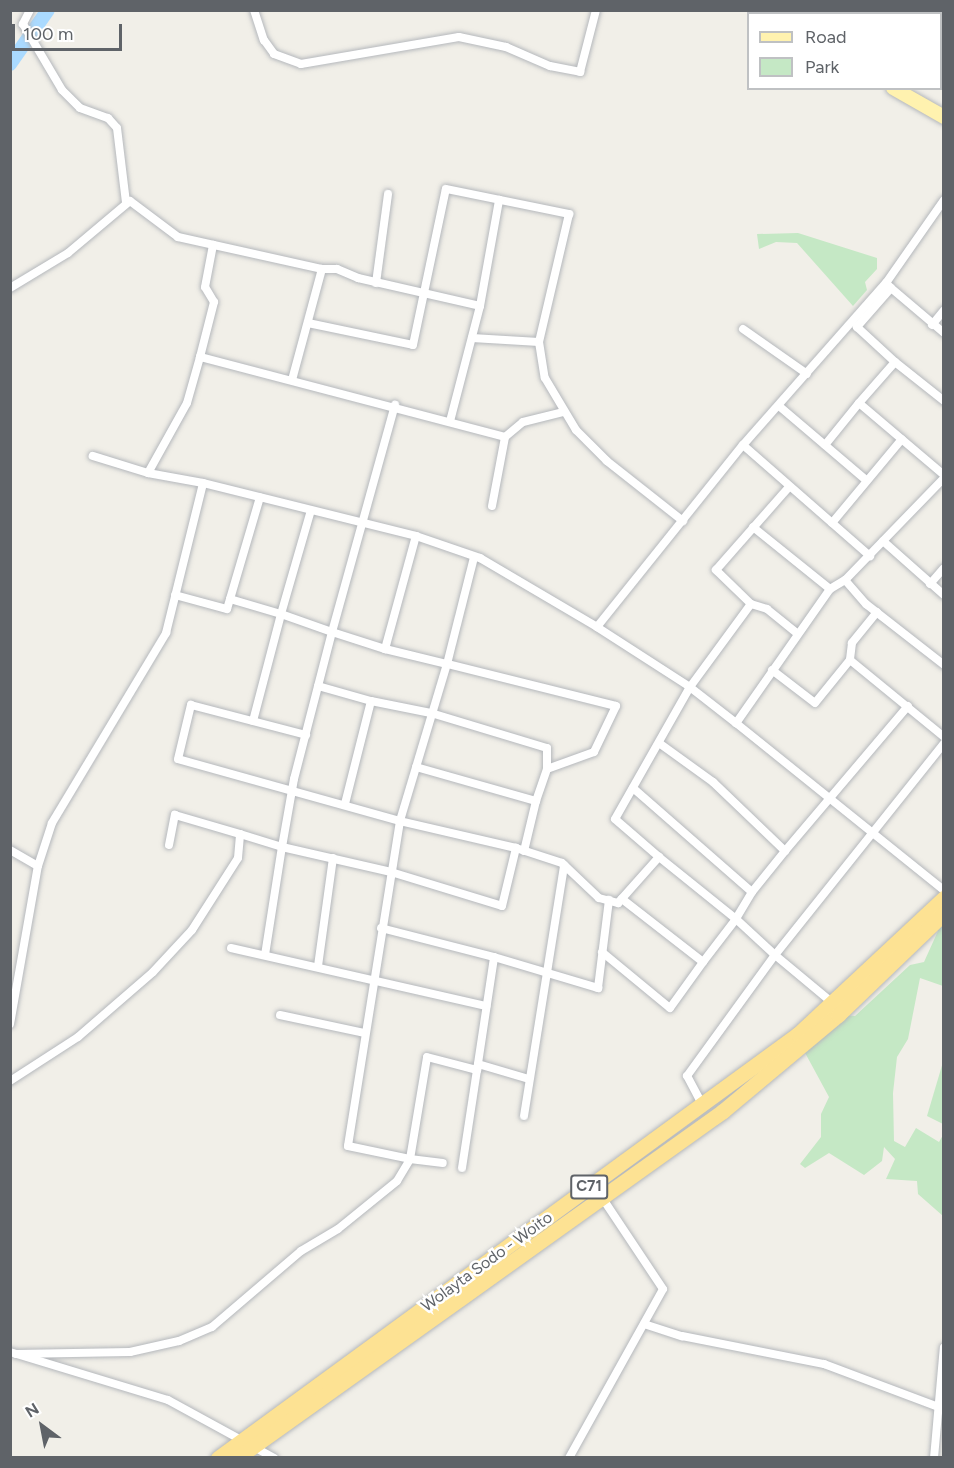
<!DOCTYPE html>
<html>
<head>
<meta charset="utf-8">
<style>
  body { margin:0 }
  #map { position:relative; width:954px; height:1468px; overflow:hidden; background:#f1efe8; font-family:Figtree,sans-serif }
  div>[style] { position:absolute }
  .green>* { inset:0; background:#c5e8c5 }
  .river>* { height:14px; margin:-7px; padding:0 7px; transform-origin:7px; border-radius:7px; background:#aadaff }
  .roads { filter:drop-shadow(0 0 2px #b5b8bc) drop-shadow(0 0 2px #b5b8bc) }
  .street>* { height:8px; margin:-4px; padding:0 4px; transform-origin:4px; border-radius:4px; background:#fff }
  .primary>* { height:14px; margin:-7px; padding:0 7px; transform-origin:7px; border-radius:7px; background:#fff2af }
  .highway>* { height:15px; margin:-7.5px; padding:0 7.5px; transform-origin:7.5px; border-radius:7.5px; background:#fde293 }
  span { translate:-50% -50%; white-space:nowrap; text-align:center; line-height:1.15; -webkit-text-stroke:5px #fff; paint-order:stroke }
  .shield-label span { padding:2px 4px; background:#fff; border:2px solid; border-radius:4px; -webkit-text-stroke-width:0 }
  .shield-label { font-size:15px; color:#5f6368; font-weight:700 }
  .street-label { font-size:16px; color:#5f6368 }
  .frame { position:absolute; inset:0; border:12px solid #5f6368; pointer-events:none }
  .legend { position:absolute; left:747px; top:12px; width:195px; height:78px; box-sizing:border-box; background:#fff; border:2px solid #bfc1c3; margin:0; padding:8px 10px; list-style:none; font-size:18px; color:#5f6368 }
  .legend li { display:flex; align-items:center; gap:12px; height:30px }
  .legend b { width:30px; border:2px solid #bfc1c3 }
  .north { position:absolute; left:12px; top:1396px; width:60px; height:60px; -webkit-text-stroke:4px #fff; paint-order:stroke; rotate:328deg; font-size:16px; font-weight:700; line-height:24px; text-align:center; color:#5f6368 }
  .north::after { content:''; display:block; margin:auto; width:21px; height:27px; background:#5f6368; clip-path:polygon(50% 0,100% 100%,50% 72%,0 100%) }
  .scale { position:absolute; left:12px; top:24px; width:110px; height:27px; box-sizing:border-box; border:3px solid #5f6368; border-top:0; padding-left:8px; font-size:18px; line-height:21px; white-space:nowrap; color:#5f6368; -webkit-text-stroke:4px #fff; paint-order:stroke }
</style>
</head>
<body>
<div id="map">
  <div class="green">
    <i style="clip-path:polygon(798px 233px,877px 258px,877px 269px,865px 282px,867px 290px,853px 306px,797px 243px,776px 242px,759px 249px,757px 234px)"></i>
    <i style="clip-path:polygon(943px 901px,943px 986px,920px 978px,908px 1039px,897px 1057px,893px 1093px,894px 1141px,905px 1147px,916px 1128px,939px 1142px,943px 1135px,943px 1216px,918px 1194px,917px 1181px,886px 1179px,895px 1159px,884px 1147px,882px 1161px,864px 1175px,829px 1153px,805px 1168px,800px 1164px,821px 1137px,821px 1114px,829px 1097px,797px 1038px,828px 1014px,855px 1016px,910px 965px,924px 962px,938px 931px,936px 923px)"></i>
    <i style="clip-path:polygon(943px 1062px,943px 1124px,927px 1116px)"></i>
  </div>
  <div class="river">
    <i style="left:10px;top:64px;width:66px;rotate:-54.9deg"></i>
  </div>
  <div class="roads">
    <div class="street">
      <i style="left:30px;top:10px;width:16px;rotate:117deg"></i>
      <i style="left:23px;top:24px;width:77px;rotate:59.4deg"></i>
      <i style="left:62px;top:90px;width:25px;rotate:45deg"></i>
      <i style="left:80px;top:108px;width:30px;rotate:20deg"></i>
      <i style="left:108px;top:118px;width:13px;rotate:48deg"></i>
      <i style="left:117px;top:128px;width:75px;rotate:83.1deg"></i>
      <i style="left:254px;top:10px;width:32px;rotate:72deg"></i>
      <i style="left:264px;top:40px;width:17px;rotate:54deg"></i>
      <i style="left:274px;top:54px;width:29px;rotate:20deg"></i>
      <i style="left:301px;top:64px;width:160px;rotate:-9.7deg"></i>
      <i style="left:459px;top:37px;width:48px;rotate:12deg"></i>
      <i style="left:506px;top:47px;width:48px;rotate:23.4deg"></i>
      <i style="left:550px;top:66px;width:31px;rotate:11deg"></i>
      <i style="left:580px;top:72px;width:64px;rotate:-75.5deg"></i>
      <i style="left:885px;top:10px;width:12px;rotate:20deg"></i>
      <i style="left:806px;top:14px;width:4px;rotate:-76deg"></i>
      <i style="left:940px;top:28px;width:4px;rotate:14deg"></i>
      <i style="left:376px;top:283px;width:90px;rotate:-82.3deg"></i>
      <i style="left:886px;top:283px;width:7px;rotate:45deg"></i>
      <i style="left:891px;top:288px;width:52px;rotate:131.1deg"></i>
      <i style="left:857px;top:327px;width:52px;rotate:42.6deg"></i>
      <i style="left:895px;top:362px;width:55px;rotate:131.3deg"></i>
      <i style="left:859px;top:403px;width:111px;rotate:40.3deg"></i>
      <i style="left:10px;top:288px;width:68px;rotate:-31.1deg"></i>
      <i style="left:68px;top:253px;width:81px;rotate:-40deg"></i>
      <i style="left:130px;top:201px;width:60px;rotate:36.9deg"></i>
      <i style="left:178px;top:237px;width:148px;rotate:12.5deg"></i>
      <i style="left:322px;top:269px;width:15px"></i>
      <i style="left:337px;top:269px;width:23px;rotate:23deg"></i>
      <i style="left:358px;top:278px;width:125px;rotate:12.9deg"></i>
      <i style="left:480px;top:306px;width:119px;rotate:104.6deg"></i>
      <i style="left:891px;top:288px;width:70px;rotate:40.3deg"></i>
      <i style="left:480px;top:306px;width:108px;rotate:-79.8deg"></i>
      <i style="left:308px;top:323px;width:107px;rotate:11.8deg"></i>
      <i style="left:413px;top:345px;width:159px;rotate:-78.1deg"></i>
      <i style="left:446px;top:189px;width:126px;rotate:11.5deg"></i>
      <i style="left:569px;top:214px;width:131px;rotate:103.2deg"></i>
      <i style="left:932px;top:325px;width:19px;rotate:-51deg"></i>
      <i style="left:743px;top:329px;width:78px;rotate:35.1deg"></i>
      <i style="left:472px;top:338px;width:67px;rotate:3.4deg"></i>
      <i style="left:539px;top:342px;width:36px;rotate:81deg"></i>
      <i style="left:545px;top:378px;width:61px;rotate:59.2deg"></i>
      <i style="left:576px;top:430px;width:44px;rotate:45deg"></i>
      <i style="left:607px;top:461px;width:97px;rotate:38.3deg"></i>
      <i style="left:200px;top:357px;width:315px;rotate:14.7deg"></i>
      <i style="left:895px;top:362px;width:63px;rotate:38.5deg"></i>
      <i style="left:292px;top:380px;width:115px;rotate:-74.9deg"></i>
      <i style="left:779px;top:406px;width:114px;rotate:40.4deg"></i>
      <i style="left:743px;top:445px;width:169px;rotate:41.2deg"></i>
      <i style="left:825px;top:445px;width:54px;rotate:-51deg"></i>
      <i style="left:148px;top:473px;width:80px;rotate:-60.9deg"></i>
      <i style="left:187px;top:403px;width:48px;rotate:-74.2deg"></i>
      <i style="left:200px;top:357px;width:57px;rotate:-75.7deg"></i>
      <i style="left:214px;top:302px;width:17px;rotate:-121deg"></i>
      <i style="left:205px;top:287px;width:43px;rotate:-79.2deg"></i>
      <i style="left:944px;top:478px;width:142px;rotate:134.1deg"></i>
      <i style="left:845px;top:580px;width:32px;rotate:49deg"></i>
      <i style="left:866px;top:604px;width:99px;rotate:38deg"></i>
      <i style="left:492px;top:506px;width:70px;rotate:-79.3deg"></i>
      <i style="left:505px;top:437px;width:23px;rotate:-40deg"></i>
      <i style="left:523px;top:422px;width:41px;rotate:-14deg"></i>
      <i style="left:832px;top:523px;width:109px;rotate:-50.2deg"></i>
      <i style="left:753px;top:527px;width:99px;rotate:38.8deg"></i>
      <i style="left:416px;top:536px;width:68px;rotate:19deg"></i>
      <i style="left:480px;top:558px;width:136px;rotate:30.5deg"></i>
      <i style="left:597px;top:627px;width:233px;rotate:-51.3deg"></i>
      <i style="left:743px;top:445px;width:216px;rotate:-48.6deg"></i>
      <i style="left:886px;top:283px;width:101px;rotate:-55.1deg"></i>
      <i style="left:883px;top:541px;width:81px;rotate:41.5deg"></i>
      <i style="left:845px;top:580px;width:17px;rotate:149deg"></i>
      <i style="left:830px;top:589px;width:164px;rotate:125deg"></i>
      <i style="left:736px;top:723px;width:267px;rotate:38.8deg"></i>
      <i style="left:930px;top:584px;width:21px;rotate:-49deg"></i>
      <i style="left:175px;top:595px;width:54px;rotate:15.1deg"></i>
      <i style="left:227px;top:609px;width:10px;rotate:-73deg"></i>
      <i style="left:230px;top:599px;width:53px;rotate:16.4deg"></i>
      <i style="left:281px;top:614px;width:108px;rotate:-73.9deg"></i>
      <i style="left:230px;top:599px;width:106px;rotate:-73.6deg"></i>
      <i style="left:751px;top:604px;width:17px;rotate:17deg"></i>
      <i style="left:767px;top:609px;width:38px;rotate:39deg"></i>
      <i style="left:877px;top:612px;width:40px;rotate:129deg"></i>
      <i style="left:852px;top:643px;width:17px;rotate:97deg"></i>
      <i style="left:850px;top:660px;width:122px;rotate:39.3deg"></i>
      <i style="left:385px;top:649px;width:64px;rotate:13.6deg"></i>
      <i style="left:447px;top:664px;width:164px;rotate:106.7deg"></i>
      <i style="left:400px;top:821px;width:329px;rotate:99.1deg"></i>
      <i style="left:348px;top:1146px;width:63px;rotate:11.8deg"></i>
      <i style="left:410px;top:1159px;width:103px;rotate:-80.5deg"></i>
      <i style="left:427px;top:1057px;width:52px;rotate:14.6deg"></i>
      <i style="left:477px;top:1070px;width:114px;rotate:-81.4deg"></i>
      <i style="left:494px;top:957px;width:109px;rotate:16.6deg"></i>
      <i style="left:598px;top:988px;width:89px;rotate:-82.9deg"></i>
      <i style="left:772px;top:670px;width:54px;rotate:37.5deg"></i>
      <i style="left:815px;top:703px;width:55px;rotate:-50.9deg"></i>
      <i style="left:318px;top:686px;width:55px;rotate:15.8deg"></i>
      <i style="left:371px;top:701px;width:106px;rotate:104.2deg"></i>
      <i style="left:371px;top:701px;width:61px;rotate:11.3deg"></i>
      <i style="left:431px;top:713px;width:121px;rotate:16.8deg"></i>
      <i style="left:547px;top:748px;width:21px;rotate:90deg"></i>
      <i style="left:253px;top:721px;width:111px;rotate:-75.3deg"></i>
      <i style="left:281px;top:614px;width:54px;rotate:19.4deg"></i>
      <i style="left:332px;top:632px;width:236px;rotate:-74.5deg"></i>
      <i style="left:736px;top:723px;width:58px;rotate:-142deg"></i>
      <i style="left:690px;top:687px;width:103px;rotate:-53.7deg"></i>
      <i style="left:751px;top:604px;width:49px;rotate:-135.8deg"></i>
      <i style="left:716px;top:570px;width:111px;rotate:-48.7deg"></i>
      <i style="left:659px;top:743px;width:67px;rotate:35.8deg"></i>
      <i style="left:713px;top:782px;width:100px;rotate:43.8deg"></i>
      <i style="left:785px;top:851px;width:53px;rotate:128.8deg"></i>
      <i style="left:416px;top:767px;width:125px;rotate:15.8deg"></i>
      <i style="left:536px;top:801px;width:34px;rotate:-71deg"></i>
      <i style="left:547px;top:769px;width:50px;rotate:-19.9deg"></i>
      <i style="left:594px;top:752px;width:51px;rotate:-64.4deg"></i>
      <i style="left:616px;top:706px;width:174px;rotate:-166deg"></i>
      <i style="left:447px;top:664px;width:110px;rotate:-75.8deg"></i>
      <i style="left:633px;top:788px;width:158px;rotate:41.2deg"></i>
      <i style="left:752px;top:892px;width:31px;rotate:121deg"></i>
      <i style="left:736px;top:919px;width:53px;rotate:42.7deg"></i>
      <i style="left:775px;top:955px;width:271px;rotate:-51.4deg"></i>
      <i style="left:169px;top:845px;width:31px;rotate:-79deg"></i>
      <i style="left:175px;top:815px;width:68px;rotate:16.3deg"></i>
      <i style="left:516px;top:848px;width:48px;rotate:18.1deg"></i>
      <i style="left:562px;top:863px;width:51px;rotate:43.4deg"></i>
      <i style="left:599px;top:898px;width:20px;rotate:15deg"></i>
      <i style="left:618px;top:903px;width:62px;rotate:-48.3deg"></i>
      <i style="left:659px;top:857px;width:58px;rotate:-139.2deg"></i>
      <i style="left:615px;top:819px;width:152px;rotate:-60.4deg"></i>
      <i style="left:690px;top:687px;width:111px;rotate:-147.2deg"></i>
      <i style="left:10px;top:850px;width:32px;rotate:30deg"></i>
      <i style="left:524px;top:851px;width:51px;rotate:-76.5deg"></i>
      <i style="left:785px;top:851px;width:190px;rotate:-49.7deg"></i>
      <i style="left:659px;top:857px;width:99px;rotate:38.8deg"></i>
      <i style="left:736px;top:919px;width:54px;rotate:127.5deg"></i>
      <i style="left:381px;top:928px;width:117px;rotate:14.4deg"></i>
      <i style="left:231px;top:948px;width:262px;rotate:12.8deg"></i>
      <i style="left:602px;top:952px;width:88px;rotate:39.5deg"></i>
      <i style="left:670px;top:1008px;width:57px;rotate:-54.3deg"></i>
      <i style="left:703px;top:962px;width:103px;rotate:-142.1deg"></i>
      <i style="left:265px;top:955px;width:109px;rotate:-81.1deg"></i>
      <i style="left:282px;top:847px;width:112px;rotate:12.9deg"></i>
      <i style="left:391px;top:872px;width:116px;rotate:17deg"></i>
      <i style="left:502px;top:906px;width:60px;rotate:-76.4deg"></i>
      <i style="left:516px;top:848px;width:119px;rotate:-166.9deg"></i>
      <i style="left:400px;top:821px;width:230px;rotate:-164.4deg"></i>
      <i style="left:178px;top:759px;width:56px;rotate:-76.5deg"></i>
      <i style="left:191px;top:705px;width:119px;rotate:14.6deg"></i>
      <i style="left:318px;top:966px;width:109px;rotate:-82.1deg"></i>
      <i style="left:280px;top:1015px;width:87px;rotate:12deg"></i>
      <i style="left:10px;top:1024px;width:160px;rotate:-80deg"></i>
      <i style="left:38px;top:866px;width:45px;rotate:-72deg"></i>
      <i style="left:52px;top:823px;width:222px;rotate:-59deg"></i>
      <i style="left:166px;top:633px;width:154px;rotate:-76.1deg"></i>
      <i style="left:203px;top:483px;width:56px;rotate:-169.7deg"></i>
      <i style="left:148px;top:473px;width:58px;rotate:-162.8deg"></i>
      <i style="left:478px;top:1064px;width:53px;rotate:16.4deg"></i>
      <i style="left:10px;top:1081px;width:81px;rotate:-32.9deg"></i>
      <i style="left:78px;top:1037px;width:99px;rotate:-40.9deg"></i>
      <i style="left:153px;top:972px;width:57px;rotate:-47.1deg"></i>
      <i style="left:192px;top:930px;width:85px;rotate:-57.4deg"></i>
      <i style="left:238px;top:858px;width:24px;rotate:-85deg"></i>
      <i style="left:240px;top:834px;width:44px;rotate:17.2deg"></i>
      <i style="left:282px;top:847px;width:69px;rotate:-80deg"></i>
      <i style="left:294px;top:779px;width:152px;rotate:-75.5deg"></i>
      <i style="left:332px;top:632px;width:56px;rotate:17.8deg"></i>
      <i style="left:385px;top:649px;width:117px;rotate:-74.7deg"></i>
      <i style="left:416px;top:536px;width:219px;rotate:-166deg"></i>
      <i style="left:702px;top:1104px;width:32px;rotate:-118deg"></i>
      <i style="left:687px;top:1076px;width:150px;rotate:-54deg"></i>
      <i style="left:775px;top:955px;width:78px;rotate:39.8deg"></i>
      <i style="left:524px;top:1116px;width:254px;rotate:-80.9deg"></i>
      <i style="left:462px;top:1168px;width:99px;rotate:-81.3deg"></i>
      <i style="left:644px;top:1324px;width:40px;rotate:18deg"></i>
      <i style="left:682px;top:1336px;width:145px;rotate:11.2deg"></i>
      <i style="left:824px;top:1364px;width:128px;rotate:20.6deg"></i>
      <i style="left:10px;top:1352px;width:165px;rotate:16.9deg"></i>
      <i style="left:168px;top:1400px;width:121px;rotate:28.7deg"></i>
      <i style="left:16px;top:1354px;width:114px;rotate:-1deg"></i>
      <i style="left:130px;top:1352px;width:50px;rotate:-12.7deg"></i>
      <i style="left:179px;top:1341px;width:36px;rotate:-23deg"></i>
      <i style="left:212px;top:1327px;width:117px;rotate:-40.5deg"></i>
      <i style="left:301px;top:1251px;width:43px;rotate:-30.7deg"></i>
      <i style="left:338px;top:1229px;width:76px;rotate:-39.1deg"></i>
      <i style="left:397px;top:1181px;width:26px;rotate:-59deg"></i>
      <i style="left:410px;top:1159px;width:33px;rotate:7deg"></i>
      <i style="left:569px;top:1458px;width:193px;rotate:-60.9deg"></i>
      <i style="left:663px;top:1289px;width:112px;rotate:-123.7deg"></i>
      <i style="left:934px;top:1458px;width:111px;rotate:-84.9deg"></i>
    </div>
    <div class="primary">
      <i style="left:760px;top:10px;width:6px;rotate:39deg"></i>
      <i style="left:893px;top:88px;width:59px;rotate:29.6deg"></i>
    </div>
    <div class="highway">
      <i style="left:218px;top:1458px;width:718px;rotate:-36.17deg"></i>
      <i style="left:798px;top:1034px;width:200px;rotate:-43deg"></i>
      <i style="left:237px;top:1458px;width:597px;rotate:-35.53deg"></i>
      <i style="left:723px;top:1111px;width:150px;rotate:-39.9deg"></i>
      <i style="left:838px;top:1015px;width:147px;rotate:-43.9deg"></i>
    </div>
  </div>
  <div class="shield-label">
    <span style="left:589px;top:1187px">C71</span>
  </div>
  <div class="street-label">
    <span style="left:487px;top:1262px;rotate:-36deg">Wolayta Sodo - Woito</span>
  </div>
  <div class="frame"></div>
  <ul class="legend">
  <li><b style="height:8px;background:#fff2af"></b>Road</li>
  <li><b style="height:16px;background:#c5e8c5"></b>Park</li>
  </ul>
  <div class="north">N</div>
  <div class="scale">100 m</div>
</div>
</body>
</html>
